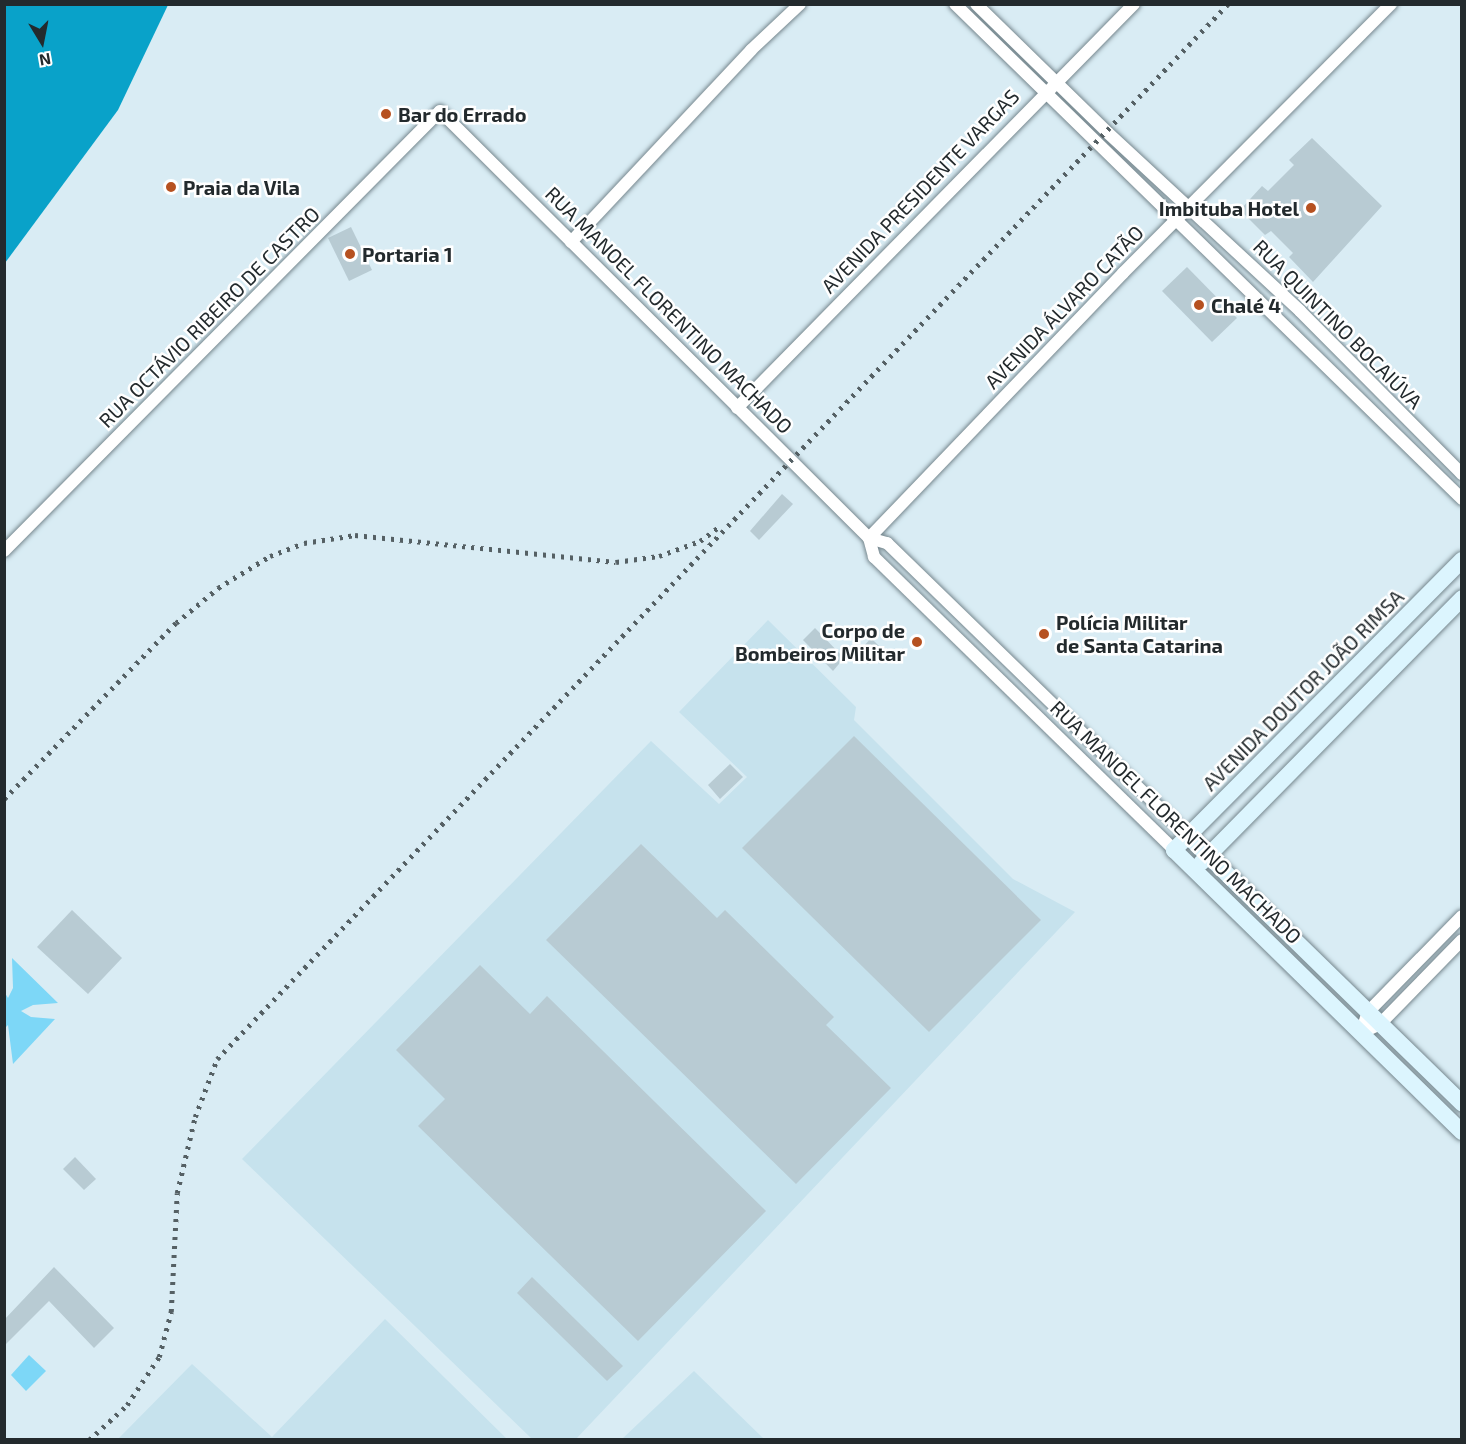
<!DOCTYPE html>
<html>
<head>
<meta charset="utf-8">
<style>
  body { margin:0 }
  #map { position:relative; width:1466px; height:1444px; overflow:hidden; background:#d9ecf4; font-family:"Exo 2",sans-serif }
  div>[style] { position:absolute }
  .built>* { inset:0; background:#c6e2ed }
  .green>* { inset:0; background:#7dd7f7 }
  .water>* { inset:0; background:#09a2c9 }
  .building>* { inset:0; background:#b8cbd3 }
  .roads { filter:drop-shadow(0 0 2px #76878e) drop-shadow(0 0 2px #76878e) }
  .street>* { height:12px; margin:-6px; padding:0 6px; transform-origin:6px; border-radius:6px; background:#fff }
  .secondary>* { height:16px; margin:-8px; padding:0 8px; transform-origin:8px; border-radius:8px; background:#dcf5fe }
  .rail>* { height:4.5px; margin-top:-2.25px; transform-origin:0; background:repeating-linear-gradient(90deg,#556064 0 3px,transparent 0 9px) }
  .dots>* { width:16px; height:16px; translate:-50% -50%; box-sizing:border-box; border:3px solid #fff; border-radius:50% }
  span { translate:-50% -50%; white-space:nowrap; text-align:center; line-height:1.15; -webkit-text-stroke:5px #fff; paint-order:stroke }
  .poi-label { font-size:20px; color:#232a2d; font-weight:700 }
  .left { translate:0 -50%; text-align:left }
  .right { translate:-100% -50%; text-align:right }
  .street-label { font-size:20px; color:#232a2d }
  .frame { position:absolute; inset:0; border:6px solid #232a2d; pointer-events:none }
  .north { position:absolute; left:12px; top:12px; width:60px; height:60px; -webkit-text-stroke:4px #fff; paint-order:stroke; rotate:170deg; font-size:16px; font-weight:700; line-height:24px; text-align:center; color:#232a2d }
  .north::after { content:''; display:block; margin:auto; width:21px; height:27px; background:#232a2d; clip-path:polygon(50% 0,100% 100%,50% 72%,0 100%) }
</style>
</head>
<body>
<div id="map">
  <div class="built">
    <i style="clip-path:polygon(768px 620px,856px 707px,854px 720px,1013px 879px,1075px 912px,576px 1439px,532px 1439px,242px 1159px,651px 741px,719px 804px,747px 777px,679px 712px)"></i>
    <i style="clip-path:polygon(385px 1319px,507px 1439px,118px 1439px,192px 1364px,272px 1437px)"></i>
    <i style="clip-path:polygon(694px 1371px,764px 1439px,622px 1439px)"></i>
  </div>
  <div class="green">
    <i style="clip-path:polygon(12px 958px,58px 1003px,33px 1005px,21px 1011px,31px 1017px,55px 1019px,13px 1064px,8px 1025px,4px 1029px,5px 993px,8px 998px,13px 988px)"></i>
    <i style="clip-path:polygon(29px 1355px,46px 1371px,26px 1391px,11px 1375px)"></i>
  </div>
  <div class="water">
    <i style="clip-path:polygon(5px 4px,168px 5px,118px 110px,5px 263px)"></i>
  </div>
  <div class="building">
    <i style="clip-path:polygon(1312px 138px,1382px 206px,1313px 282px,1289px 257px,1293px 253px,1271px 231px,1265px 235px,1240px 210px,1262px 186px,1268px 191px,1294px 165px,1289px 160px)"></i>
    <i style="clip-path:polygon(351px 227px,372px 270px,349px 281px,328px 238px)"></i>
    <i style="clip-path:polygon(1187px 267px,1237px 318px,1212px 342px,1162px 291px)"></i>
    <i style="clip-path:polygon(782px 494px,793px 504px,759px 540px,750px 531px)"></i>
    <i style="clip-path:polygon(815px 628px,844px 658px,833px 671px,803px 640px)"></i>
    <i style="clip-path:polygon(871px 638px,882px 649px,868px 664px,857px 654px)"></i>
    <i style="clip-path:polygon(854px 736px,1041px 920px,929px 1032px,742px 848px)"></i>
    <i style="clip-path:polygon(730px 764px,743px 777px,720px 799px,708px 785px)"></i>
    <i style="clip-path:polygon(641px 844px,717px 918px,725px 910px,834px 1017px,826px 1025px,891px 1088px,796px 1184px,546px 940px)"></i>
    <i style="clip-path:polygon(72px 910px,122px 958px,88px 994px,37px 947px)"></i>
    <i style="clip-path:polygon(480px 965px,530px 1014px,547px 996px,766px 1211px,638px 1341px,418px 1126px,445px 1099px,396px 1050px)"></i>
    <i style="clip-path:polygon(75px 1157px,96px 1179px,84px 1190px,63px 1169px)"></i>
    <i style="clip-path:polygon(54px 1267px,114px 1328px,94px 1348px,49px 1301px,4px 1346px,4px 1320px)"></i>
    <i style="clip-path:polygon(532px 1277px,623px 1366px,607px 1381px,517px 1293px)"></i>
  </div>
  <div class="roads">
    <div class="street">
      <i style="left:955px;top:4px;width:709px;rotate:44.31deg"></i>
      <i style="left:976px;top:4px;width:185px;rotate:44.3deg"></i>
      <i style="left:1108px;top:133px;width:262px;rotate:42.8deg"></i>
      <i style="left:1300px;top:311px;width:230px;rotate:45.2deg"></i>
      <i style="left:571px;top:242px;width:263px;rotate:-46.8deg"></i>
      <i style="left:751px;top:50px;width:67px;rotate:-43.2deg"></i>
      <i style="left:737px;top:408px;width:566px;rotate:-45.5deg"></i>
      <i style="left:869px;top:538px;width:367px;rotate:-46.2deg"></i>
      <i style="left:1123px;top:273px;width:380px;rotate:-45.1deg"></i>
      <i style="left:869px;top:538px;width:20px;rotate:75deg"></i>
      <i style="left:874px;top:557px;width:419px;rotate:44.3deg"></i>
      <i style="left:4px;top:551px;width:619px;rotate:-45.26deg"></i>
      <i style="left:440px;top:111px;width:605px;rotate:44.87deg"></i>
      <i style="left:869px;top:538px;width:19px;rotate:16deg"></i>
      <i style="left:887px;top:543px;width:420px;rotate:44.2deg"></i>
      <i style="left:1361px;top:1033px;width:22px;rotate:-72deg"></i>
      <i style="left:1368px;top:1012px;width:134px;rotate:-45.6deg"></i>
      <i style="left:1361px;top:1033px;width:21px;rotate:-25deg"></i>
      <i style="left:1380px;top:1024px;width:117px;rotate:-45.7deg"></i>
    </div>
    <div class="secondary">
      <i style="left:1462px;top:560px;width:409px;rotate:134.8deg"></i>
      <i style="left:1174px;top:850px;width:403px;rotate:44.4deg"></i>
      <i style="left:1188px;top:836px;width:383px;rotate:44.3deg"></i>
      <i style="left:1201px;top:863px;width:372px;rotate:-45.4deg"></i>
    </div>
  </div>
  <div class="rail">
    <i style="left:4px;top:799px;width:246px;rotate:-45.7deg"></i>
    <i style="left:176px;top:623px;width:55px;rotate:-39.8deg"></i>
    <i style="left:218px;top:588px;width:61px;rotate:-31.6deg"></i>
    <i style="left:270px;top:556px;width:36px;rotate:-21deg"></i>
    <i style="left:304px;top:543px;width:52px;rotate:-8.9deg"></i>
    <i style="left:355px;top:535px;width:262px;rotate:5.9deg"></i>
    <i style="left:616px;top:562px;width:43px;rotate:-7.9deg"></i>
    <i style="left:659px;top:556px;width:44px;rotate:-20.1deg"></i>
    <i style="left:700px;top:541px;width:25px;rotate:-37deg"></i>
    <i style="left:89px;top:1440px;width:52px;rotate:-42.6deg"></i>
    <i style="left:127px;top:1405px;width:58px;rotate:-56.3deg"></i>
    <i style="left:159px;top:1357px;width:47px;rotate:-75.1deg"></i>
    <i style="left:171px;top:1312px;width:119px;rotate:-87.1deg"></i>
    <i style="left:177px;top:1193px;width:78px;rotate:-76.7deg"></i>
    <i style="left:195px;top:1117px;width:62px;rotate:-69.2deg"></i>
    <i style="left:217px;top:1059px;width:1461px;rotate:-46.22deg"></i>
  </div>
  <div class="dots">
    <i style="left:386px;top:114px;background:#b65120"></i>
    <i style="left:171px;top:187px;background:#b65120"></i>
    <i style="left:1311px;top:208px;background:#b65120"></i>
    <i style="left:350px;top:254px;background:#b65120"></i>
    <i style="left:1199px;top:305px;background:#b65120"></i>
    <i style="left:1044px;top:634px;background:#b65120"></i>
    <i style="left:917px;top:642px;background:#b65120"></i>
  </div>
  <div class="poi-label">
    <span class="left" style="left:398px;top:114px">Bar do Errado</span>
    <span class="left" style="left:183px;top:187px">Praia da Vila</span>
    <span class="right" style="left:1299px;top:208px">Imbituba Hotel</span>
    <span class="left" style="left:362px;top:254px">Portaria 1</span>
    <span class="left" style="left:1211px;top:305px">Chalé 4</span>
    <span class="left" style="left:1056px;top:634px">Polícia Militar<br>de Santa Catarina</span>
    <span class="right" style="left:905px;top:642px">Corpo de<br>Bombeiros Militar</span>
  </div>
  <div class="street-label">
    <span style="left:920px;top:191px;rotate:-46deg">AVENIDA PRESIDENTE VARGAS</span>
    <span style="left:1064px;top:307px;rotate:-46deg">AVENIDA ÁLVARO CATÃO</span>
    <span style="left:669px;top:310px;rotate:45deg">RUA MANOEL FLORENTINO MACHADO</span>
    <span style="left:209px;top:317px;rotate:-45deg">RUA OCTÁVIO RIBEIRO DE CASTRO</span>
    <span style="left:1338px;top:324px;rotate:45deg">RUA QUINTINO BOCAIÚVA</span>
    <span style="left:1303px;top:690px;rotate:-45deg">AVENIDA DOUTOR JOÃO RIMSA</span>
    <span style="left:1176px;top:822px;rotate:44deg">RUA MANOEL FLORENTINO MACHADO</span>
  </div>
  <div class="frame"></div>
  <div class="north">N</div>
</div>
</body>
</html>
